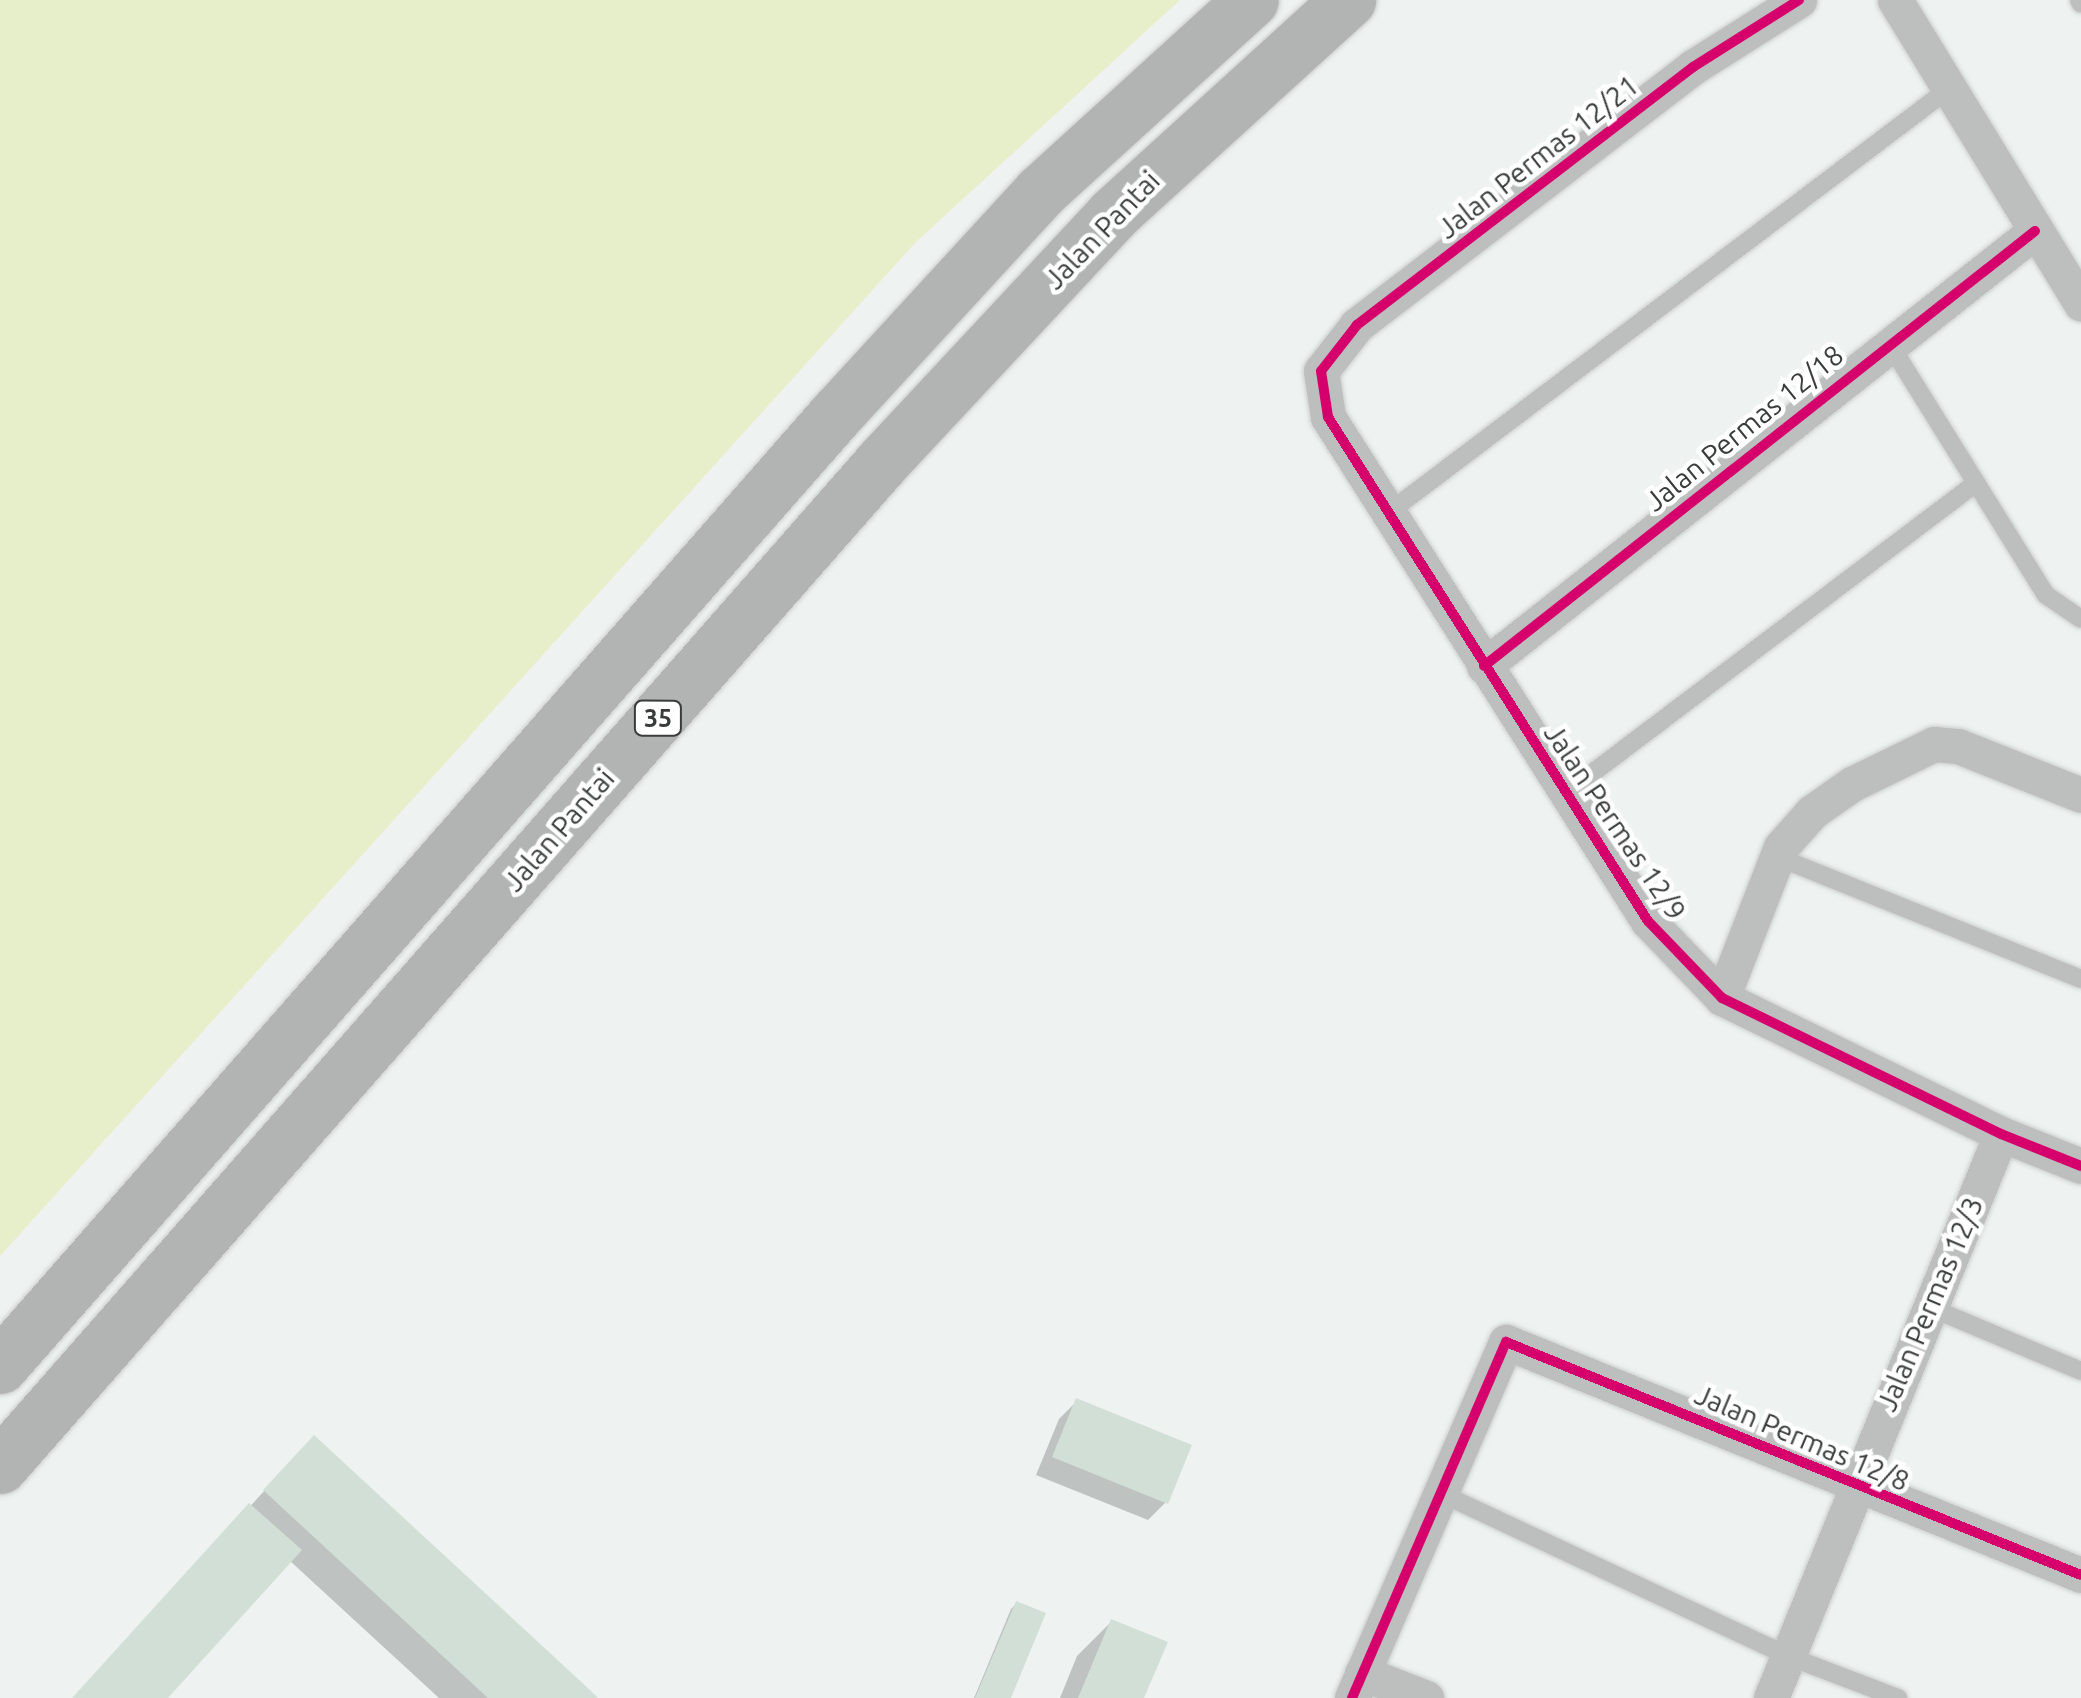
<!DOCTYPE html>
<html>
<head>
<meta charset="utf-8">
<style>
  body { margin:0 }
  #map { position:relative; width:2081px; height:1698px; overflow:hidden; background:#eef3f1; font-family:Ubuntu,sans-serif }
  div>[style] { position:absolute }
  .green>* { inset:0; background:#e7efca }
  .shadow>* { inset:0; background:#0003 }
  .building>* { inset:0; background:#d2dfd6 }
  .roads { filter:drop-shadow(0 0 2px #cbcecd) drop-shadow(0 0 2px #cbcecd) }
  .service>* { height:18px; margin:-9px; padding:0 9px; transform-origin:9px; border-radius:9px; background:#bdbebe }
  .minor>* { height:35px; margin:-17.5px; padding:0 17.5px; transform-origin:17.5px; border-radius:17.5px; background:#bdbebe }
  .trunk>* { height:55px; margin:-27.5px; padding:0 27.5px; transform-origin:27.5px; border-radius:27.5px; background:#b2b4b4 }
  .cycleway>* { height:10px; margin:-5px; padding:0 5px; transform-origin:5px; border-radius:5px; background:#d6006c }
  span { translate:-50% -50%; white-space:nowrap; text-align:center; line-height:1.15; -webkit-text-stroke:9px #fff; paint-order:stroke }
  .shield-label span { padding:2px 8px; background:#fff; border:2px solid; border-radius:8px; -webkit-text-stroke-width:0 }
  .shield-label { font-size:25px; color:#393c3b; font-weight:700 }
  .street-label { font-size:28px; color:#393c3b }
</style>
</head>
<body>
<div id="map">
  <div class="green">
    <i style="clip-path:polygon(0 0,1180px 0,915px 243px,0 1256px)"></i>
  </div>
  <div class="shadow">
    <i style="clip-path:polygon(1077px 1401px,1166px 1502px,1148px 1520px,1036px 1475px,1059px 1419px)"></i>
    <i style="clip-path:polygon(291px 1462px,579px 1698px,439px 1698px,289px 1560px,164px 1698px,73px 1698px)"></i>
    <i style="clip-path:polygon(1016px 1604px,1008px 1698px,974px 1698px,1011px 1609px)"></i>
    <i style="clip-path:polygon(1111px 1622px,1142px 1698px,1060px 1698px,1077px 1656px)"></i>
  </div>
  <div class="building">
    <i style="clip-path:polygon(1076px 1398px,1192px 1445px,1168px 1504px,1052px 1457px)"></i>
    <i style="clip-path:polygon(314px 1435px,590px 1690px,598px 1698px,488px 1698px,263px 1490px)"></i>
    <i style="clip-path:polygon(249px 1503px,302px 1550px,168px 1698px,72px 1698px)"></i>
    <i style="clip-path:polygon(1016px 1601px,1046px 1613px,1011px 1698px,975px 1698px)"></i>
    <i style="clip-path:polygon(1111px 1619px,1168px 1642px,1144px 1698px,1078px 1698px)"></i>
  </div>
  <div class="roads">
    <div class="service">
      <i style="left:2079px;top:0;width:4px;rotate:63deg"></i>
      <i style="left:1889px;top:343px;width:297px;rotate:58.1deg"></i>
      <i style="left:2046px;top:595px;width:42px;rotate:34.4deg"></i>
      <i style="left:1388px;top:513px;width:700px;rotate:-37.1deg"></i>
      <i style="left:1566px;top:793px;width:514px;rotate:-37.09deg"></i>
      <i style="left:1775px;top:856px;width:330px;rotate:21.9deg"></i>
      <i style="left:1929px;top:1307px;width:165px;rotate:22.8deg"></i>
      <i style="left:1438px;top:1492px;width:387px;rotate:25.1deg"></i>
      <i style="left:1788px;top:1656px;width:118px;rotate:20.9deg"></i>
    </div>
    <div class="minor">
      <i style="left:1799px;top:0;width:125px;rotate:147.7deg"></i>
      <i style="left:1693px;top:67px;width:424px;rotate:142.5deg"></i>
      <i style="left:1357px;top:325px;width:58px;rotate:128deg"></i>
      <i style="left:1321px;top:371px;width:47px;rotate:81.3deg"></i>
      <i style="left:1328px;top:417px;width:597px;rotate:57.59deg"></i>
      <i style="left:1648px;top:921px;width:107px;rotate:46.1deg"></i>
      <i style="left:1722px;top:998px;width:310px;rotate:26deg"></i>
      <i style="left:2001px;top:1134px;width:86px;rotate:21.8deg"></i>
      <i style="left:1895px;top:0;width:356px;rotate:58.5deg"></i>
      <i style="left:1484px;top:666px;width:702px;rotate:-38.29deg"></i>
      <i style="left:1722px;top:998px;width:162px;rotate:-68.7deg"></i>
      <i style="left:1781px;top:847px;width:47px;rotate:-48.5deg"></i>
      <i style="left:1812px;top:812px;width:49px;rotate:-35deg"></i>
      <i style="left:1852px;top:784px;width:91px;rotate:-26deg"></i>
      <i style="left:1934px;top:744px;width:24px;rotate:5deg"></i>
      <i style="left:1958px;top:746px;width:132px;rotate:21.7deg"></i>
      <i style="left:1362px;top:1673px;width:69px;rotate:21.3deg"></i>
      <i style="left:1352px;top:1698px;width:388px;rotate:-66.6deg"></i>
      <i style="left:1506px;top:1342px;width:620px;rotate:22.06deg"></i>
      <i style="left:1771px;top:1698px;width:609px;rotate:-67.81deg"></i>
    </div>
    <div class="trunk">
      <i style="left:0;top:1366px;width:1268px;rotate:-48.71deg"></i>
      <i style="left:837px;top:413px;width:300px;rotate:-47.4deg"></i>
      <i style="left:1040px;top:192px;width:285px;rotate:-42.3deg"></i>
      <i style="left:0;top:1466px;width:1336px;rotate:-48.7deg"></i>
      <i style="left:882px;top:462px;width:339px;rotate:-47deg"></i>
      <i style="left:1113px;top:214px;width:318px;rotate:-42.3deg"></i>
    </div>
  </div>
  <div class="cycleway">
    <i style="left:1799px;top:0;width:125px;rotate:147.7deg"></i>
    <i style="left:1693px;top:67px;width:424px;rotate:142.5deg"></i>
    <i style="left:1357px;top:325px;width:58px;rotate:128deg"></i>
    <i style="left:1321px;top:371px;width:47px;rotate:81.3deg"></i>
    <i style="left:1328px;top:417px;width:597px;rotate:57.59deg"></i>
    <i style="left:1648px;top:921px;width:107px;rotate:46.1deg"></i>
    <i style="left:1722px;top:998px;width:310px;rotate:26deg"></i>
    <i style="left:2001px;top:1134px;width:86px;rotate:21.8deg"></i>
    <i style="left:1484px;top:666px;width:702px;rotate:-38.29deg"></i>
    <i style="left:1352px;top:1698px;width:388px;rotate:-66.6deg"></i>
    <i style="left:1506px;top:1342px;width:620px;rotate:22.06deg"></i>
  </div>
  <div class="shield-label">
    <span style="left:658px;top:718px">35</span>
  </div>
  <div class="street-label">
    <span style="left:1538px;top:157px;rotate:-38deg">Jalan Permas 12/21</span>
    <span style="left:1102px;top:230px;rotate:-46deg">Jalan Pantai</span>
    <span style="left:1744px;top:428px;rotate:-39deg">Jalan Permas 12/18</span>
    <span style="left:1615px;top:822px;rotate:56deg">Jalan Permas 12/9</span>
    <span style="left:559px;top:830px;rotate:-49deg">Jalan Pantai</span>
    <span style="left:1930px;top:1304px;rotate:-67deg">Jalan Permas 12/3</span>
    <span style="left:1802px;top:1438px;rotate:23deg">Jalan Permas 12/8</span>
  </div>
</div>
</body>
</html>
